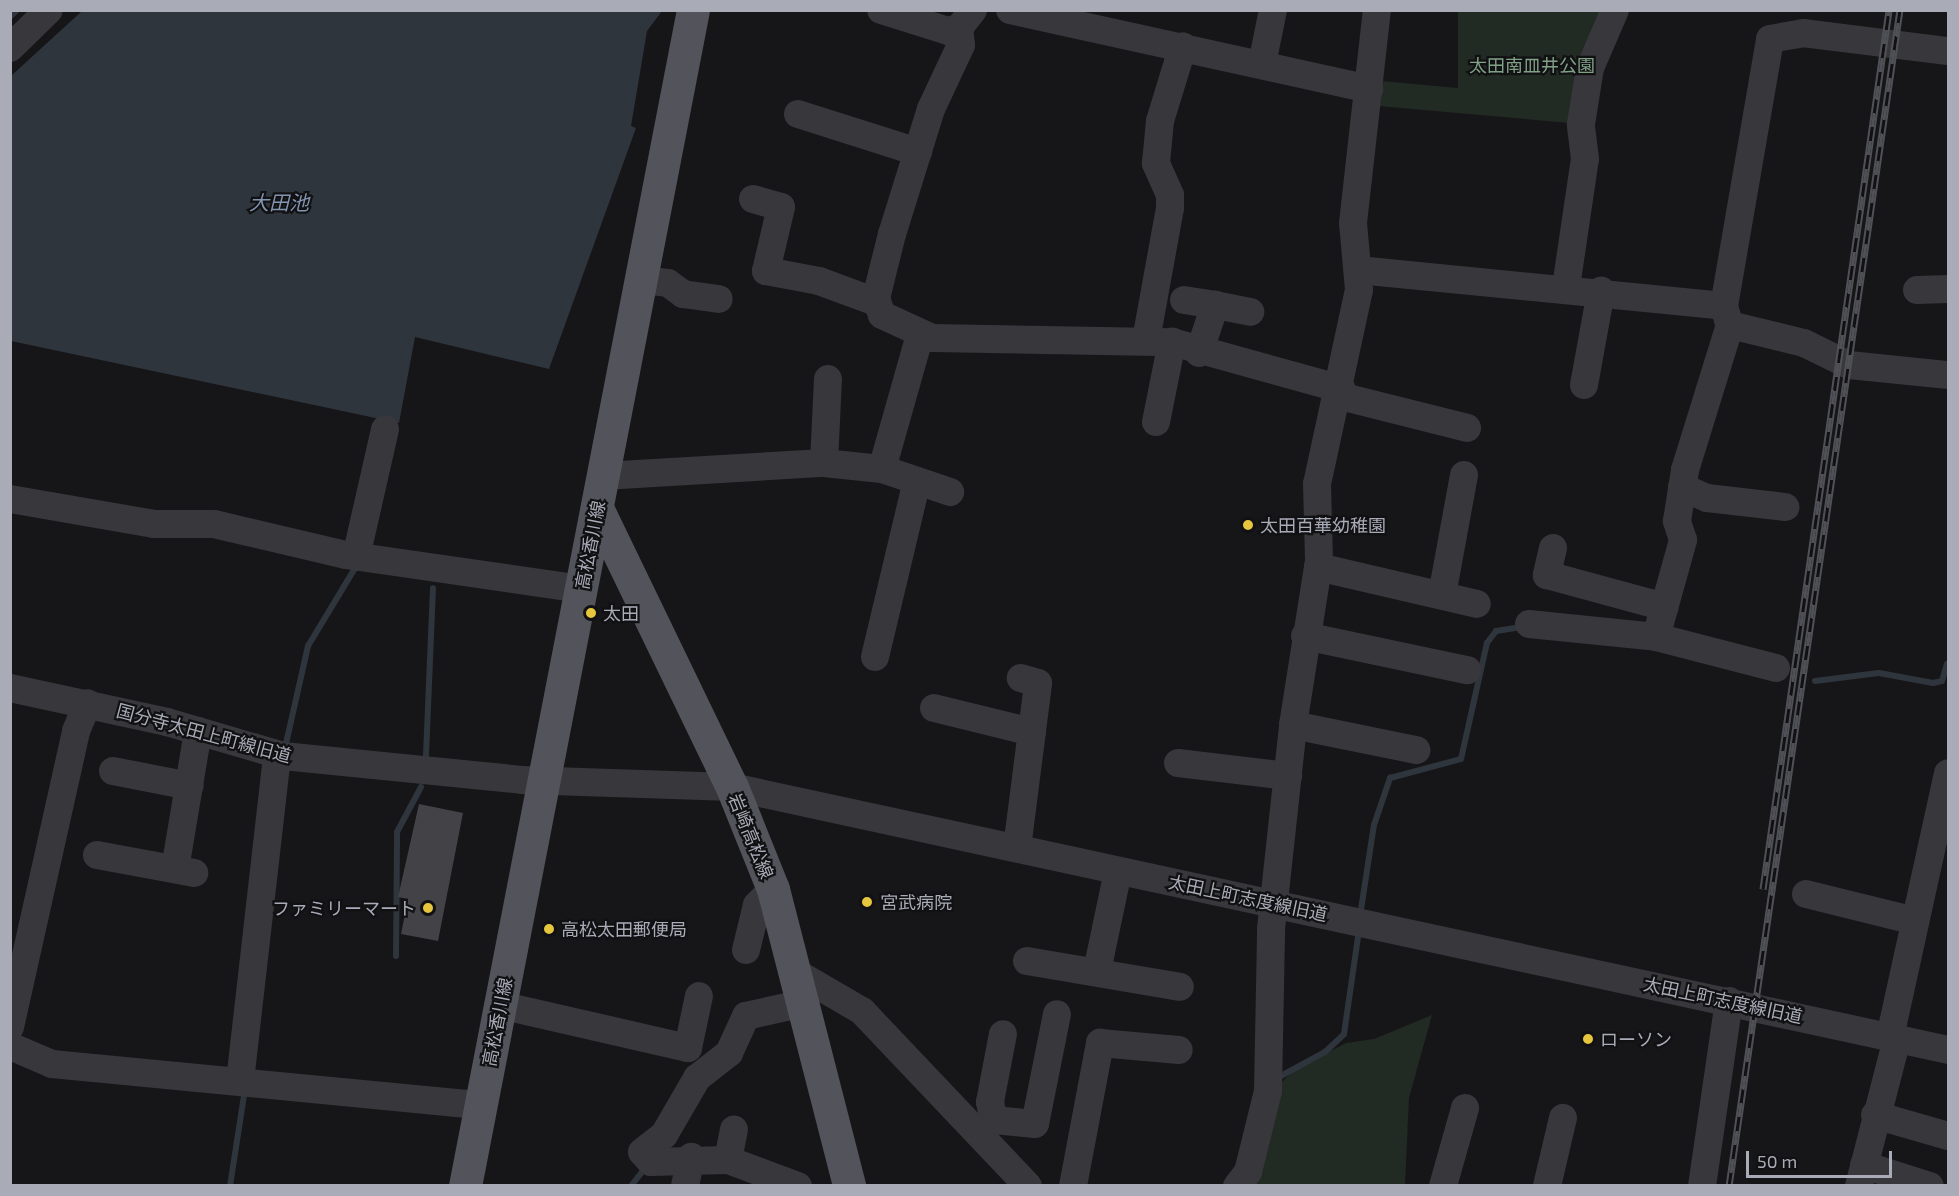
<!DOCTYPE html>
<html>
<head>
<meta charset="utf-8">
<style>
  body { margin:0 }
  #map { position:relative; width:1959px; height:1196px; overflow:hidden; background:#161618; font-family:"Exo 2","Noto Sans JP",sans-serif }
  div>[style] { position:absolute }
  .green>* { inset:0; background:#222a24 }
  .water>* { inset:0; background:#2f353d }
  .stream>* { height:6px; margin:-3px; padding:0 3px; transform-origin:3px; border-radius:3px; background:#2f353d }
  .building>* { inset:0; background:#434347 }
  .minor>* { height:28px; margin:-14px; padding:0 14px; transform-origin:14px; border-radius:14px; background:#37373c }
  .major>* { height:33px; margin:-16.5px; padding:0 16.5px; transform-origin:16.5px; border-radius:16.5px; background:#53545b }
  .rail>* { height:7px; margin-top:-3.5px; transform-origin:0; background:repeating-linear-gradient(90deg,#111113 0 14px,#505157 0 28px); box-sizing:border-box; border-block:2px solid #505157 }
  .dots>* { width:16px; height:16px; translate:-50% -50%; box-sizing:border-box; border:3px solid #111113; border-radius:50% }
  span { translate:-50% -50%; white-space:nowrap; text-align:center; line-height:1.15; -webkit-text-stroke:4.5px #111113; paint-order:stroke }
  .park-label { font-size:18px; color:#81a187 }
  .poi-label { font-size:18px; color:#a9abb7 }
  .left { translate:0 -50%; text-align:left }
  .right { translate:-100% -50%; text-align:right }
  .street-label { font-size:18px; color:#a9abb7 }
  .water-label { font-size:20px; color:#8294b0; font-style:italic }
  .frame { position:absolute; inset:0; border:12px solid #a9abb7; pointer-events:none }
  .scale { position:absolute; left:1746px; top:1151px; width:146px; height:27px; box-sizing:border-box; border:3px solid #a9abb7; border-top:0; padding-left:8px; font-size:18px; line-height:21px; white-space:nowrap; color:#a9abb7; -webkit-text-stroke:4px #111113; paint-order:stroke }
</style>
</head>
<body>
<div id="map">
  <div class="green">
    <i style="clip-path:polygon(1458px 11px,1615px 11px,1581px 124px,1367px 105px,1371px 80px,1458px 88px)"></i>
    <i style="clip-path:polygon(1432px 1015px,1409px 1098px,1405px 1185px,1249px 1186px,1277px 1087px,1294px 1070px,1346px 1043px,1374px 1039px)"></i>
  </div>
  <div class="water">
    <i style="clip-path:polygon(82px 11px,662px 11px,647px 31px,631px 126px,636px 128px,549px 369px,415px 337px,399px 423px,11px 341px,11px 76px)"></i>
  </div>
  <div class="stream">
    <i style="left:10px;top:17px;width:10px;rotate:-45deg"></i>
    <i style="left:1815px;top:681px;width:64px;rotate:-7.1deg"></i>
    <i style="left:1879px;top:673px;width:55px;rotate:10.5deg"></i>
    <i style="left:1933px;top:683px;width:9px;rotate:-13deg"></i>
    <i style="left:1942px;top:681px;width:18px;rotate:-74deg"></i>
    <i style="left:285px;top:748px;width:105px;rotate:-77.3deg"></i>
    <i style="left:308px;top:646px;width:91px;rotate:-58.9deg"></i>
    <i style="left:426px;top:755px;width:167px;rotate:-87.6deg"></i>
    <i style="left:1360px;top:916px;width:92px;rotate:-81.3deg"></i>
    <i style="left:1374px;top:825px;width:50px;rotate:-71.2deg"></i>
    <i style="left:1390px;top:778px;width:73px;rotate:-15deg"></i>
    <i style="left:1461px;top:759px;width:119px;rotate:-77.4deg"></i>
    <i style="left:1487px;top:643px;width:15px;rotate:-53deg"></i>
    <i style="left:1496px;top:631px;width:26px;rotate:-9deg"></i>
    <i style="left:396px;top:956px;width:124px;rotate:-89.5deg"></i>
    <i style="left:397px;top:832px;width:51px;rotate:-61.9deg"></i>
    <i style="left:1279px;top:1077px;width:52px;rotate:-28.5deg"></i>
    <i style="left:1325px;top:1052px;width:26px;rotate:-43deg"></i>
    <i style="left:1344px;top:1034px;width:105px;rotate:-81.8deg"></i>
    <i style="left:230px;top:1186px;width:98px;rotate:-81.2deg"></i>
    <i style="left:631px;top:1186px;width:23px;rotate:-52deg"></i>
  </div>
  <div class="building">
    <i style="clip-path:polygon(419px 804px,463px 813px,438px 941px,401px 934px,408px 899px,398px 897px)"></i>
  </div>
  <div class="minor">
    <i style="left:881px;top:10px;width:70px;rotate:17.4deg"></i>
    <i style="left:948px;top:31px;width:11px;rotate:-15deg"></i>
    <i style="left:959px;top:28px;width:23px;rotate:-52deg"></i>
    <i style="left:1010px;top:10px;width:368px;rotate:12.4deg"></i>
    <i style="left:959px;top:28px;width:17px;rotate:83deg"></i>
    <i style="left:961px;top:45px;width:71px;rotate:115.1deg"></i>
    <i style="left:931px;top:109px;width:131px;rotate:107.3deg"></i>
    <i style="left:892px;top:234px;width:66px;rotate:104deg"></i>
    <i style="left:876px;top:298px;width:18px;rotate:71deg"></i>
    <i style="left:882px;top:315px;width:55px;rotate:24.7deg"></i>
    <i style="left:932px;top:338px;width:240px;rotate:1deg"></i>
    <i style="left:1172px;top:342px;width:176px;rotate:15.5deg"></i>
    <i style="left:10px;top:48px;width:54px;rotate:-44.3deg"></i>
    <i style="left:1262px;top:64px;width:55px;rotate:-78.5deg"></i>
    <i style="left:798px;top:114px;width:126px;rotate:17.6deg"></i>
    <i style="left:753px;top:199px;width:29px;rotate:16deg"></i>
    <i style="left:781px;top:207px;width:66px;rotate:103.2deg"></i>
    <i style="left:766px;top:271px;width:54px;rotate:10.7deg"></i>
    <i style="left:819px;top:281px;width:61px;rotate:20.2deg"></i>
    <i style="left:1358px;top:270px;width:368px;rotate:5.6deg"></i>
    <i style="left:1724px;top:306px;width:18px;rotate:74deg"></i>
    <i style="left:641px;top:280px;width:27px;rotate:6deg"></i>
    <i style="left:668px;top:283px;width:19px;rotate:36deg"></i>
    <i style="left:683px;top:294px;width:36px;rotate:8deg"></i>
    <i style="left:1566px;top:287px;width:129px;rotate:-81.6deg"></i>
    <i style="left:1585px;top:159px;width:35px;rotate:-97deg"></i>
    <i style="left:1581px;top:124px;width:57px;rotate:-80.9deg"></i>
    <i style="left:1590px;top:68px;width:63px;rotate:-66.7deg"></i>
    <i style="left:1917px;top:290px;width:31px;rotate:-2deg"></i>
    <i style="left:1184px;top:300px;width:31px;rotate:9deg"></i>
    <i style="left:1724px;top:306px;width:271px;rotate:-80.2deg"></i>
    <i style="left:1770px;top:39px;width:34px;rotate:-10deg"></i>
    <i style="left:1803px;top:33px;width:146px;rotate:7.1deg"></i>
    <i style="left:1146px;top:340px;width:134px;rotate:-79.7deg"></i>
    <i style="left:1170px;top:208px;width:13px;rotate:-90deg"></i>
    <i style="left:1170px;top:195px;width:35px;rotate:-114deg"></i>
    <i style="left:1156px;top:163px;width:42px;rotate:-84.6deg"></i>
    <i style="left:1160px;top:121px;width:78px;rotate:-73deg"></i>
    <i style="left:1199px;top:353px;width:51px;rotate:-71.6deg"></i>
    <i style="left:1215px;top:305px;width:36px;rotate:11deg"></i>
    <i style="left:1584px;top:385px;width:96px;rotate:-79.7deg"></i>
    <i style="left:1340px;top:396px;width:131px;rotate:14.1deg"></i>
    <i style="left:1156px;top:422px;width:82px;rotate:-78.7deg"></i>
    <i style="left:824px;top:463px;width:84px;rotate:-87.3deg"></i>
    <i style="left:882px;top:469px;width:139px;rotate:-74.2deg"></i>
    <i style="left:603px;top:476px;width:221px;rotate:-3.4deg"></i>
    <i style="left:824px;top:463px;width:58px;rotate:5.9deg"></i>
    <i style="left:882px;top:469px;width:72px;rotate:18.7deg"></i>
    <i style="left:1682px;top:487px;width:27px;rotate:24deg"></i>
    <i style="left:1707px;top:498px;width:79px;rotate:6.6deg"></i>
    <i style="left:10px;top:499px;width:146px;rotate:9.8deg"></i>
    <i style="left:154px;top:524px;width:60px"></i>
    <i style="left:214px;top:524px;width:136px;rotate:13.2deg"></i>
    <i style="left:346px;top:555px;width:237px;rotate:8.2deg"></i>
    <i style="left:1553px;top:548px;width:28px;rotate:103deg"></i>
    <i style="left:1547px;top:575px;width:122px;rotate:15.2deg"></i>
    <i style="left:356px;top:557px;width:131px;rotate:-77.2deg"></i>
    <i style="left:1318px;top:567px;width:163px;rotate:13.1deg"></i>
    <i style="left:1442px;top:595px;width:122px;rotate:-79.6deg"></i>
    <i style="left:1529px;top:624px;width:128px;rotate:5.8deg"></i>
    <i style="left:1656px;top:637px;width:124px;rotate:14.5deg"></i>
    <i style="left:1305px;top:636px;width:166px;rotate:11.9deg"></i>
    <i style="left:1656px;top:637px;width:101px;rotate:-74.4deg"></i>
    <i style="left:1683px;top:540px;width:20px;rotate:-108deg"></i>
    <i style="left:1677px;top:521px;width:52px;rotate:-81.1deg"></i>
    <i style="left:1685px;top:470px;width:152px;rotate:-72.8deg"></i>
    <i style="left:1730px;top:325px;width:76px;rotate:13.7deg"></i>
    <i style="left:1804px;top:343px;width:50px;rotate:26.1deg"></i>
    <i style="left:1849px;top:365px;width:100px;rotate:5.8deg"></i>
    <i style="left:875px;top:657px;width:181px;rotate:-76.6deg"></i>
    <i style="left:10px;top:688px;width:161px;rotate:12.2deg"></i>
    <i style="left:167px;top:722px;width:121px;rotate:16.3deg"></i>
    <i style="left:283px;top:756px;width:240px;rotate:5.7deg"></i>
    <i style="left:522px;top:780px;width:210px;rotate:1.9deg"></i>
    <i style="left:732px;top:787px;width:1244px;rotate:12.2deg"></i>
    <i style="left:934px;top:708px;width:101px;rotate:13.8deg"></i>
    <i style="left:1293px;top:725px;width:126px;rotate:11.5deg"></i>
    <i style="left:1178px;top:763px;width:111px;rotate:6.7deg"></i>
    <i style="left:113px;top:771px;width:78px;rotate:11deg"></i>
    <i style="left:1017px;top:848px;width:166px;rotate:-82.7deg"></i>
    <i style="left:1038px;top:683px;width:18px;rotate:-164deg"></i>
    <i style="left:97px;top:855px;width:99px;rotate:10.5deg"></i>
    <i style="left:175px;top:869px;width:140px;rotate:-80.5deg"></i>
    <i style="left:1806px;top:894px;width:112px;rotate:13.9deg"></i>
    <i style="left:746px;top:950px;width:46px;rotate:-76.3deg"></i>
    <i style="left:757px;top:905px;width:23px;rotate:-45deg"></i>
    <i style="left:1027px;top:961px;width:155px;rotate:9.6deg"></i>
    <i style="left:1097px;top:971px;width:102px;rotate:-78.1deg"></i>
    <i style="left:795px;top:972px;width:78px;rotate:30.2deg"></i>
    <i style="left:862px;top:1011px;width:241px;rotate:46.5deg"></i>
    <i style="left:500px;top:1005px;width:193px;rotate:12.9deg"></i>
    <i style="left:688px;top:1048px;width:53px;rotate:-78.1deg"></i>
    <i style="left:10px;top:1027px;width:303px;rotate:-77.4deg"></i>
    <i style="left:76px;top:731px;width:30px;rotate:-67deg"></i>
    <i style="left:1890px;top:1037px;width:270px;rotate:-77.6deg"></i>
    <i style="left:10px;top:1046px;width:46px;rotate:23.2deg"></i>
    <i style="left:52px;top:1064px;width:430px;rotate:5.5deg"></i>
    <i style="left:240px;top:1081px;width:328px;rotate:-83.5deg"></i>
    <i style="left:1875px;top:1115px;width:76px;rotate:16deg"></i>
    <i style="left:994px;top:1120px;width:18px;rotate:-103deg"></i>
    <i style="left:990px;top:1102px;width:69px;rotate:-79.2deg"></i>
    <i style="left:980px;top:1132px;width:18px;rotate:-41deg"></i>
    <i style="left:994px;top:1120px;width:41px;rotate:5.6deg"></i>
    <i style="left:1035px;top:1124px;width:112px;rotate:-78.7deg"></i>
    <i style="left:728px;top:1160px;width:31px;rotate:-79deg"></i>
    <i style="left:1864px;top:1165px;width:69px;rotate:17.7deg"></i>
    <i style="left:685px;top:1186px;width:30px;rotate:-78deg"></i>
    <i style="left:798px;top:1186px;width:75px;rotate:-159.6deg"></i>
    <i style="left:728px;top:1160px;width:77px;rotate:178.5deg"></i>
    <i style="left:651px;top:1162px;width:13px;rotate:-132deg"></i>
    <i style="left:642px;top:1152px;width:28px;rotate:-38deg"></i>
    <i style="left:664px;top:1135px;width:66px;rotate:-59.9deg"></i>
    <i style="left:697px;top:1078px;width:41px;rotate:-38deg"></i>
    <i style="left:729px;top:1053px;width:41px;rotate:-65.3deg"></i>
    <i style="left:746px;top:1016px;width:59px;rotate:-12.6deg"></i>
    <i style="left:1073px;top:1186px;width:146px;rotate:-79.3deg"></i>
    <i style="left:1100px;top:1043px;width:79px;rotate:5.1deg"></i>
    <i style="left:1237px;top:1186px;width:18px;rotate:-52deg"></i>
    <i style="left:1248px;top:1172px;width:83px;rotate:-76.1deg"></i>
    <i style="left:1268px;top:1091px;width:162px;rotate:-88.9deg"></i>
    <i style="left:1271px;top:929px;width:205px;rotate:-83.8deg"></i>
    <i style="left:1293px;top:725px;width:167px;rotate:-81deg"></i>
    <i style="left:1319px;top:560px;width:76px;rotate:-91.5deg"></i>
    <i style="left:1317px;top:484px;width:198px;rotate:-77.8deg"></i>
    <i style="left:1359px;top:290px;width:67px;rotate:-95.1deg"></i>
    <i style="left:1353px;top:223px;width:214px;rotate:-83.6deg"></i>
    <i style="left:1443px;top:1186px;width:81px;rotate:-74.2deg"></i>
    <i style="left:1547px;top:1186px;width:70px;rotate:-76.8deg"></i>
    <i style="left:1702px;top:1186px;width:187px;rotate:-81.7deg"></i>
    <i style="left:1859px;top:1186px;width:152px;rotate:-75.5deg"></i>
  </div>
  <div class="major">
    <i style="left:597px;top:508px;width:310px;rotate:64.2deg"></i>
    <i style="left:732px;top:787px;width:110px;rotate:68.1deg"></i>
    <i style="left:773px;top:889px;width:307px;rotate:75.6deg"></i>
    <i style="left:465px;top:1186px;width:1198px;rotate:-79.03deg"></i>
  </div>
  <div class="rail">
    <i style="left:1763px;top:889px;width:888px;rotate:-81.84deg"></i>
    <i style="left:1729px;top:1186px;width:1188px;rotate:-81.73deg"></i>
  </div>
  <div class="dots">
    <i style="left:1248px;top:525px;background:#e6c53f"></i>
    <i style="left:591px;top:613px;background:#e6c53f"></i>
    <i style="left:867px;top:902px;background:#e6c53f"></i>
    <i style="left:428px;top:908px;background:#e6c53f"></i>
    <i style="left:549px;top:929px;background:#e6c53f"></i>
    <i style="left:1588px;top:1039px;background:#e6c53f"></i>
  </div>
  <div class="park-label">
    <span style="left:1532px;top:65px">太田南皿井公園</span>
  </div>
  <div class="poi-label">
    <span class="left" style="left:1260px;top:525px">太田百華幼稚園</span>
    <span class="left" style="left:603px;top:613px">太田</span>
    <span class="left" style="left:880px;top:902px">宮武病院</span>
    <span class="right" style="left:416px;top:908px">ファミリーマート</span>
    <span class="left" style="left:561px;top:929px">高松太田郵便局</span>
    <span class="left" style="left:1600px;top:1039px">ローソン</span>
  </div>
  <div class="street-label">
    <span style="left:590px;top:545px;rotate:-79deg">高松香川線</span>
    <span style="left:204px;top:733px;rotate:15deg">国分寺太田上町線旧道</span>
    <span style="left:751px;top:836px;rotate:68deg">岩崎高松線</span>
    <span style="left:1248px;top:898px;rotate:12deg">太田上町志度線旧道</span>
    <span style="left:1723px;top:1000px;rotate:12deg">太田上町志度線旧道</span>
    <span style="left:497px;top:1022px;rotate:-79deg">高松香川線</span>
  </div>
  <div class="water-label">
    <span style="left:279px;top:202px">大田池</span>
  </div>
  <div class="frame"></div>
  <div class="scale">50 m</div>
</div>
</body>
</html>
